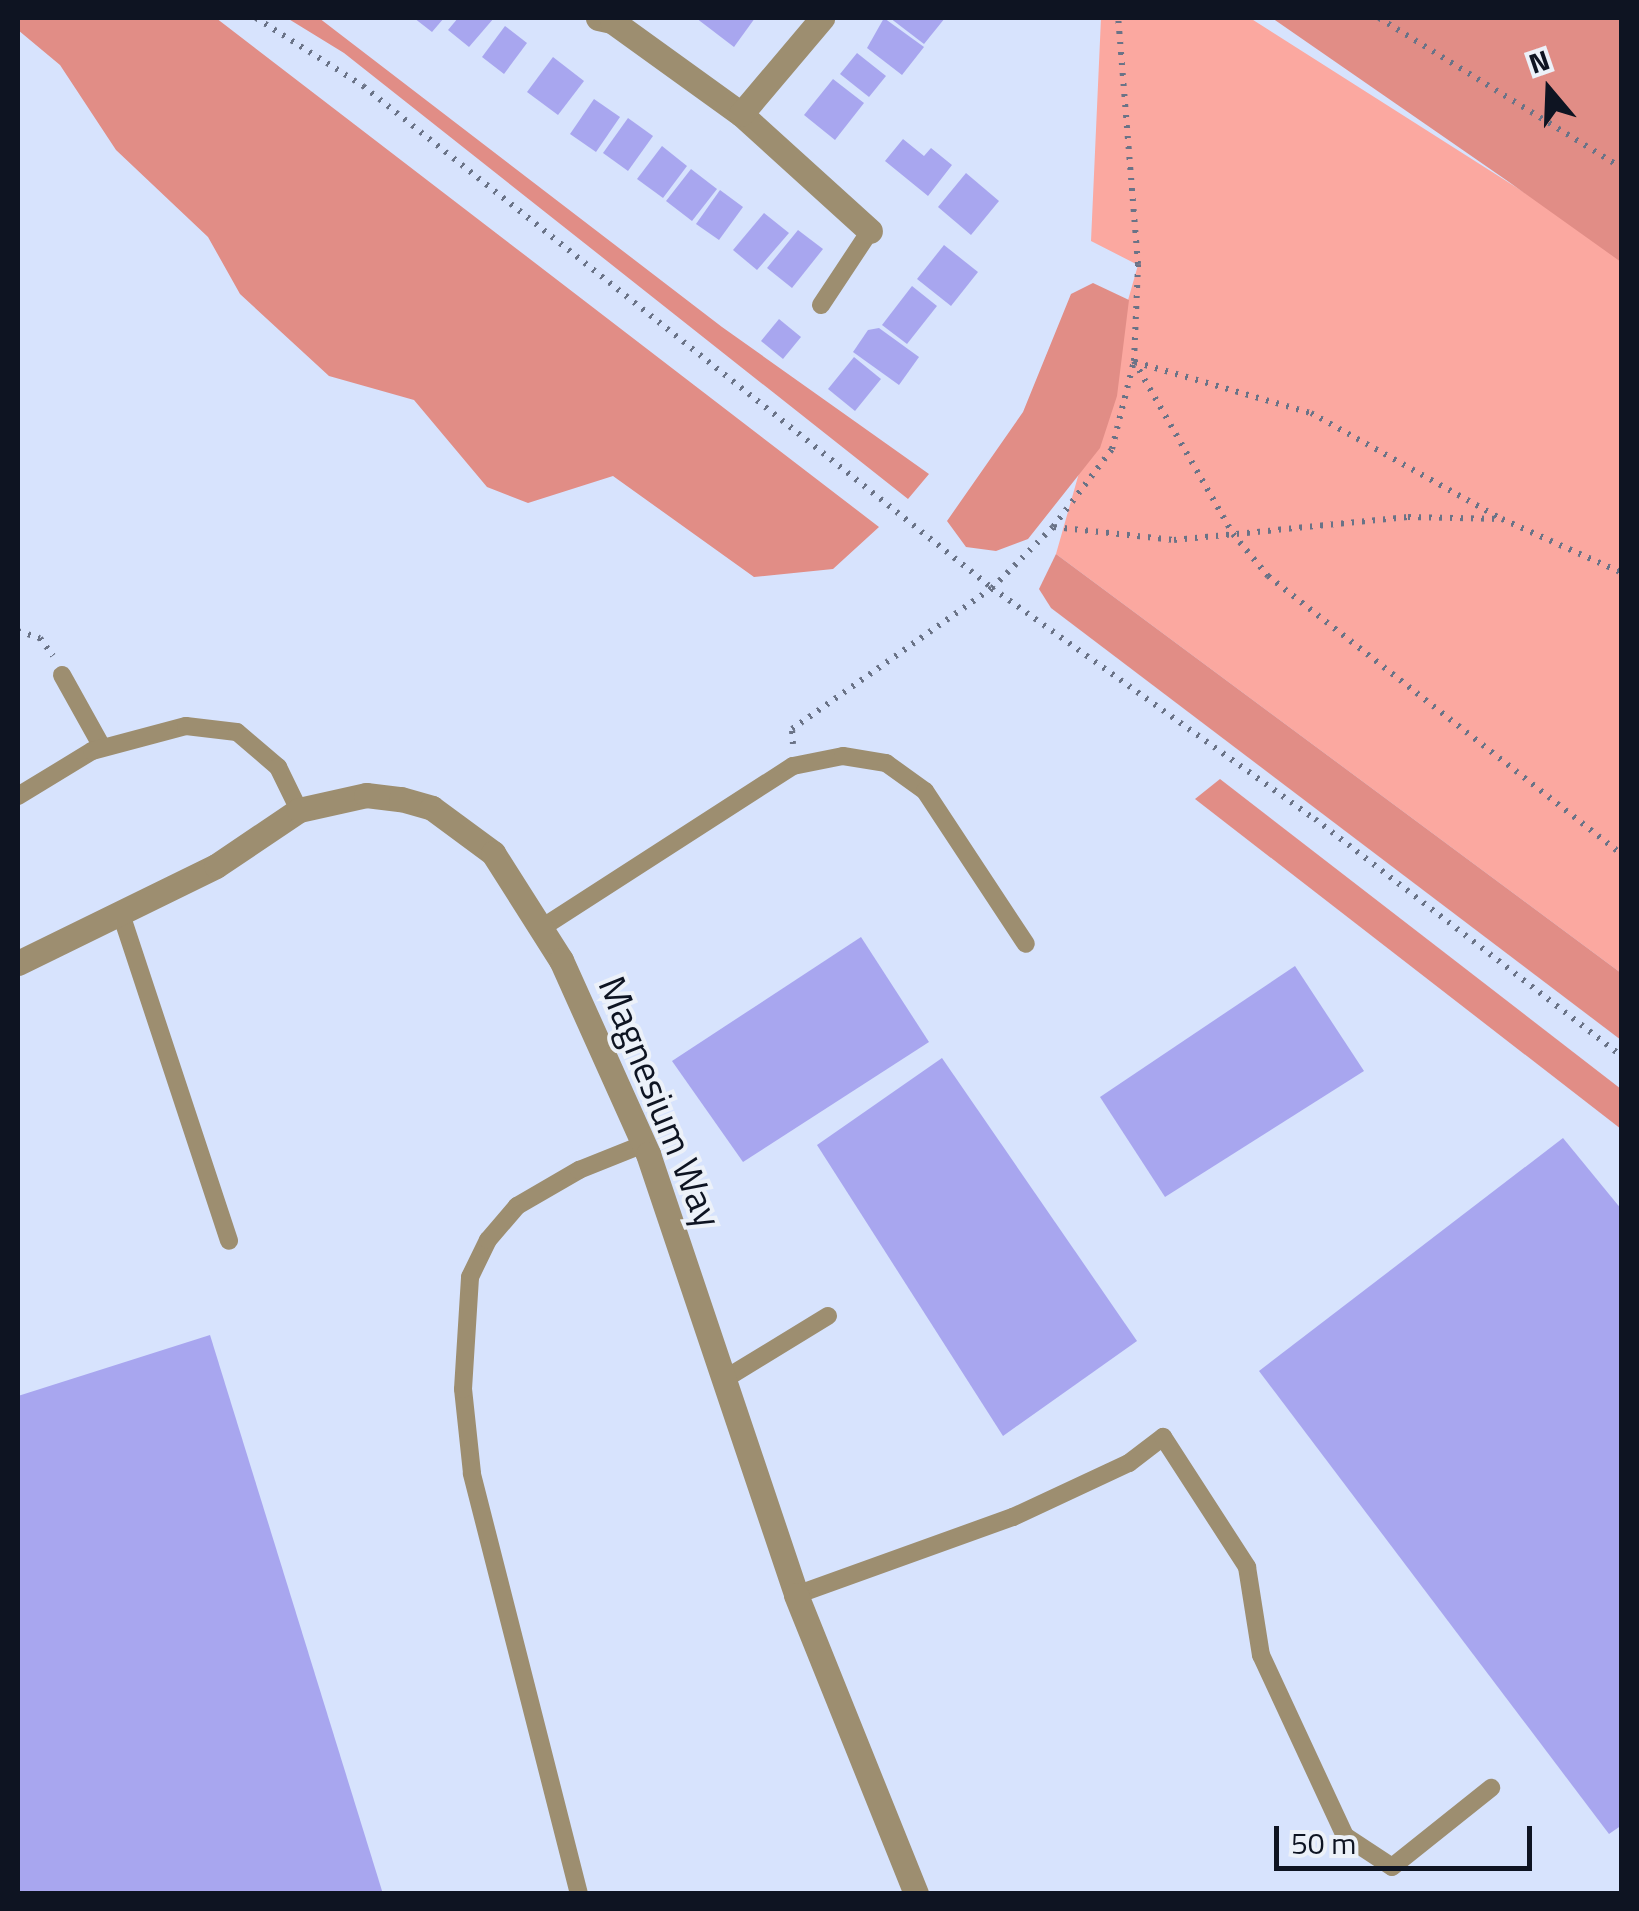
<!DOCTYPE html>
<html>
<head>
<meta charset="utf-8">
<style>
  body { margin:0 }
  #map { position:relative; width:1639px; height:1911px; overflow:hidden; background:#d7e3fd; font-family:"Titillium Web",sans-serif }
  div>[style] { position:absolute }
  .green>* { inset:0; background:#fba8a0 }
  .forest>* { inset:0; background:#e18d86 }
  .building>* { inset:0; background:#a8a6ef }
  .path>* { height:6px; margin-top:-3px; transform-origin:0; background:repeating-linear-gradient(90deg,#6a7387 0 2.5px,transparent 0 10.5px) }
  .lane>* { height:18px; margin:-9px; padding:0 9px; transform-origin:9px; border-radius:9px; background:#9d8e70 }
  .street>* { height:25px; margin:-12.5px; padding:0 12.5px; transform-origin:12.5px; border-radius:12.5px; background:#9d8e70 }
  span { translate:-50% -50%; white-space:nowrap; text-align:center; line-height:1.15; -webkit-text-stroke:8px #ecf1f9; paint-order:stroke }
  .street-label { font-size:38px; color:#0e1422 }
  .frame { position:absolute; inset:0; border:20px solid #0e1422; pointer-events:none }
  .north { position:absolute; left:1499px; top:40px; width:100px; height:100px; -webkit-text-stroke:8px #ecf1f9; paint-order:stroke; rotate:341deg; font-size:28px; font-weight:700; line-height:40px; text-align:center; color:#0e1422 }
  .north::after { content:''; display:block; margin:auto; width:35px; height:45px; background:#0e1422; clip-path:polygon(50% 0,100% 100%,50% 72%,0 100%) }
  .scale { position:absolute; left:1274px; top:1826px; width:258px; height:45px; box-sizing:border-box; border:5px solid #0e1422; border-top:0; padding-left:12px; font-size:30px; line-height:35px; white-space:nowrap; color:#0e1422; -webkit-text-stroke:8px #ecf1f9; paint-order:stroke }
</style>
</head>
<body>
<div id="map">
  <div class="green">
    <i style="clip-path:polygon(1101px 18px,1250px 18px,1621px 254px,1621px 973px,1056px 554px,1138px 265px,1091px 241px)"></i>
  </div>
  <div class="forest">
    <i style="clip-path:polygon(18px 18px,216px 18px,879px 527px,833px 569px,754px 577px,613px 476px,528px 503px,487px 487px,414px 400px,329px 376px,240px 294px,208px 237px,116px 150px,60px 65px,18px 30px)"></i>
    <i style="clip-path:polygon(287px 18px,319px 18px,722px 327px,929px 474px,908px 499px,344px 53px)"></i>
    <i style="clip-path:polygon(1272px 18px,1621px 18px,1621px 262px,1509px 182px)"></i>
    <i style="clip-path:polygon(1093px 283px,1129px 300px,1117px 396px,1100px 448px,1028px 539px,996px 551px,966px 547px,947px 521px,1023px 412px,1071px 294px)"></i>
    <i style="clip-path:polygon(1056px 554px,1621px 973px,1621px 1040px,1051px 608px,1039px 589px)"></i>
    <i style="clip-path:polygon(1220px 779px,1621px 1089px,1621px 1129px,1195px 799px)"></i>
  </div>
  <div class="building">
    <i style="clip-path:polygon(414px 18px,444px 18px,432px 32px)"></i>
    <i style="clip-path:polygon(458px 18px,494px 18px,469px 47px,448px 30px)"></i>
    <i style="clip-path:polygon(696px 18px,755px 18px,734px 47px)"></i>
    <i style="clip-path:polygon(884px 18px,924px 47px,902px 75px,867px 48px)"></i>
    <i style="clip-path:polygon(890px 18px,945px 18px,924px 44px)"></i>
    <i style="clip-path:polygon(505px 26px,527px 43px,504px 74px,482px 57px)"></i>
    <i style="clip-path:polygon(857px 53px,886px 76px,869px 97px,840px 74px)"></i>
    <i style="clip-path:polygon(553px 57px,584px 81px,558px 115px,527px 92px)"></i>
    <i style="clip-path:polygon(833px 79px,864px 103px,835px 140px,804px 115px)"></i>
    <i style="clip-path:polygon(594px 99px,620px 117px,596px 152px,570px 134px)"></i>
    <i style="clip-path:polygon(628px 118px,653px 136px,628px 171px,603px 153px)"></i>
    <i style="clip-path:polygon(903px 139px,924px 156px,931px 148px,952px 165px,928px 196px,885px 161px)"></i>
    <i style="clip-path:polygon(662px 146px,687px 166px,663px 198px,637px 179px)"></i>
    <i style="clip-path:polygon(691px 169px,717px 189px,692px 221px,666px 201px)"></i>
    <i style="clip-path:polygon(966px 173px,999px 201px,971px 235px,938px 207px)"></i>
    <i style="clip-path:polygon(720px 190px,743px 207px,719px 240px,696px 224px)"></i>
    <i style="clip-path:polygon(764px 213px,789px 233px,757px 270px,733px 250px)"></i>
    <i style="clip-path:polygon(798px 230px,823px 249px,792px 288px,767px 268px)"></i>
    <i style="clip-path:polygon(944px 245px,978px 272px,951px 306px,917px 279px)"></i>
    <i style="clip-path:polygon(912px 286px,937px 306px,907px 344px,882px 325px)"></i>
    <i style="clip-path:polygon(779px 319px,801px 337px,783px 359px,761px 341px)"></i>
    <i style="clip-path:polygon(879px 328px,919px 357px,899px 385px,853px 352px,868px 330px)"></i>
    <i style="clip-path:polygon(854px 357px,881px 379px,855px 411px,828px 389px)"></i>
    <i style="clip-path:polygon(861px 937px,929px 1042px,743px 1162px,672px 1061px)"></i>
    <i style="clip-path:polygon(1295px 966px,1364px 1071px,1165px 1197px,1100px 1097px)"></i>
    <i style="clip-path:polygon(942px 1058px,1137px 1341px,1003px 1436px,817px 1145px)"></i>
    <i style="clip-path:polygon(1563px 1138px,1622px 1210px,1622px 1825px,1609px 1834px,1259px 1371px)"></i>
    <i style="clip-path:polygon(210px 1335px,383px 1894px,18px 1894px,18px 1396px)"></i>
  </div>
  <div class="path">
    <i style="left:256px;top:18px;width:127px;rotate:32.4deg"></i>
    <i style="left:363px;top:86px;width:805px;rotate:38.59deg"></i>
    <i style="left:992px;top:588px;width:397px;rotate:35.6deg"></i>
    <i style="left:1315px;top:819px;width:388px;rotate:37.7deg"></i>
    <i style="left:1379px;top:18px;width:286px;rotate:31.7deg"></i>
    <i style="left:1134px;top:361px;width:199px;rotate:60.2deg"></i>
    <i style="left:1233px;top:534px;width:55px;rotate:50.2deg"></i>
    <i style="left:1268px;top:576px;width:451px;rotate:38.2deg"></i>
    <i style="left:1135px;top:362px;width:183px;rotate:16.2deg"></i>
    <i style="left:1311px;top:413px;width:214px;rotate:29.1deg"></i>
    <i style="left:1054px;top:527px;width:121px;rotate:6.2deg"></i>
    <i style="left:1174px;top:540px;width:235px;rotate:-5.6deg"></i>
    <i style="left:1408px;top:517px;width:94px;rotate:1.2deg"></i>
    <i style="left:1502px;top:519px;width:132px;rotate:24.2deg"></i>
    <i style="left:18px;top:631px;width:23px;rotate:18deg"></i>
    <i style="left:40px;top:638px;width:22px;rotate:54deg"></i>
    <i style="left:793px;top:744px;width:15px;rotate:-94deg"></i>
    <i style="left:792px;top:729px;width:245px;rotate:-35.2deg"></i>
    <i style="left:992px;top:588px;width:86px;rotate:-45deg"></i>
    <i style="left:1053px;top:527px;width:98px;rotate:-52.9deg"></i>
    <i style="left:1112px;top:449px;width:91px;rotate:-76deg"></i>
    <i style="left:1134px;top:361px;width:97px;rotate:-87.6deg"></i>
    <i style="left:1138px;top:264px;width:247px;rotate:-94.6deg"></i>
  </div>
  <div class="lane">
    <i style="left:821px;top:305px;width:89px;rotate:-56.5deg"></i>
    <i style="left:62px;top:675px;width:82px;rotate:60.9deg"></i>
    <i style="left:18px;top:796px;width:87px;rotate:-31.3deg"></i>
    <i style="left:92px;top:751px;width:97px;rotate:-14.9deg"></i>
    <i style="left:186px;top:726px;width:51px;rotate:6.7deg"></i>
    <i style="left:237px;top:732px;width:54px;rotate:40.5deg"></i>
    <i style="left:278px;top:767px;width:48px;rotate:64deg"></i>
    <i style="left:121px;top:914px;width:344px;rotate:71.7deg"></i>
    <i style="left:543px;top:927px;width:297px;rotate:-32.8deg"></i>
    <i style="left:793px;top:766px;width:51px;rotate:-11.3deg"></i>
    <i style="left:843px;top:756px;width:44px;rotate:9.2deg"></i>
    <i style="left:886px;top:763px;width:48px;rotate:35.7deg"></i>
    <i style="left:925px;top:791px;width:183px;rotate:56.6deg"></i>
    <i style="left:723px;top:1380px;width:123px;rotate:-31.4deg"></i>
    <i style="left:796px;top:1595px;width:231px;rotate:-19.8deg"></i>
    <i style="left:1013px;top:1517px;width:128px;rotate:-25deg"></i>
    <i style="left:1129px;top:1463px;width:43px;rotate:-37.4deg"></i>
    <i style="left:1163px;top:1437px;width:155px;rotate:57.1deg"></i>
    <i style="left:1247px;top:1567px;width:89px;rotate:81deg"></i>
    <i style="left:1261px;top:1655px;width:200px;rotate:65.1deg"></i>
    <i style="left:1345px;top:1836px;width:56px;rotate:33.4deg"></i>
    <i style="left:1392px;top:1867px;width:127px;rotate:-38.6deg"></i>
    <i style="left:579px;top:1894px;width:434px;rotate:-104.3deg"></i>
    <i style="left:472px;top:1473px;width:84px;rotate:-96.1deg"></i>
    <i style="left:463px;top:1389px;width:112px;rotate:-86.4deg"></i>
    <i style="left:470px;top:1277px;width:41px;rotate:-64.1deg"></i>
    <i style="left:488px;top:1240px;width:45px;rotate:-49.5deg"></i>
    <i style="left:517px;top:1206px;width:72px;rotate:-30.1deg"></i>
    <i style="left:579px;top:1170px;width:70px;rotate:-21.8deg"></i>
  </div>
  <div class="street">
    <i style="left:598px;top:18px;width:14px;rotate:12deg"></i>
    <i style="left:612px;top:21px;width:159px;rotate:35.8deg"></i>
    <i style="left:741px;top:114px;width:174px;rotate:42.2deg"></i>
    <i style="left:741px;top:114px;width:126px;rotate:-49.8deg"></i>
    <i style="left:18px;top:963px;width:220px;rotate:-26.1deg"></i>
    <i style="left:216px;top:866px;width:100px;rotate:-34deg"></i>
    <i style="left:299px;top:810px;width:69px;rotate:-12.6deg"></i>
    <i style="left:366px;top:795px;width:35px;rotate:7deg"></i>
    <i style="left:401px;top:799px;width:32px;rotate:16deg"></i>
    <i style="left:432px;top:808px;width:76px;rotate:36.4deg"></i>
    <i style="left:493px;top:853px;width:127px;rotate:57.6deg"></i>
    <i style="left:561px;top:960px;width:213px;rotate:65.8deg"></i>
    <i style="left:648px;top:1154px;width:465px;rotate:71.4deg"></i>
    <i style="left:796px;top:1595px;width:322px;rotate:68.1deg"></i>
  </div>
  <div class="street-label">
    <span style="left:660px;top:1102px;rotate:68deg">Magnesium Way</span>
  </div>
  <div class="frame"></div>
  <div class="north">N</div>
  <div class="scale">50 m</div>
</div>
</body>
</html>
